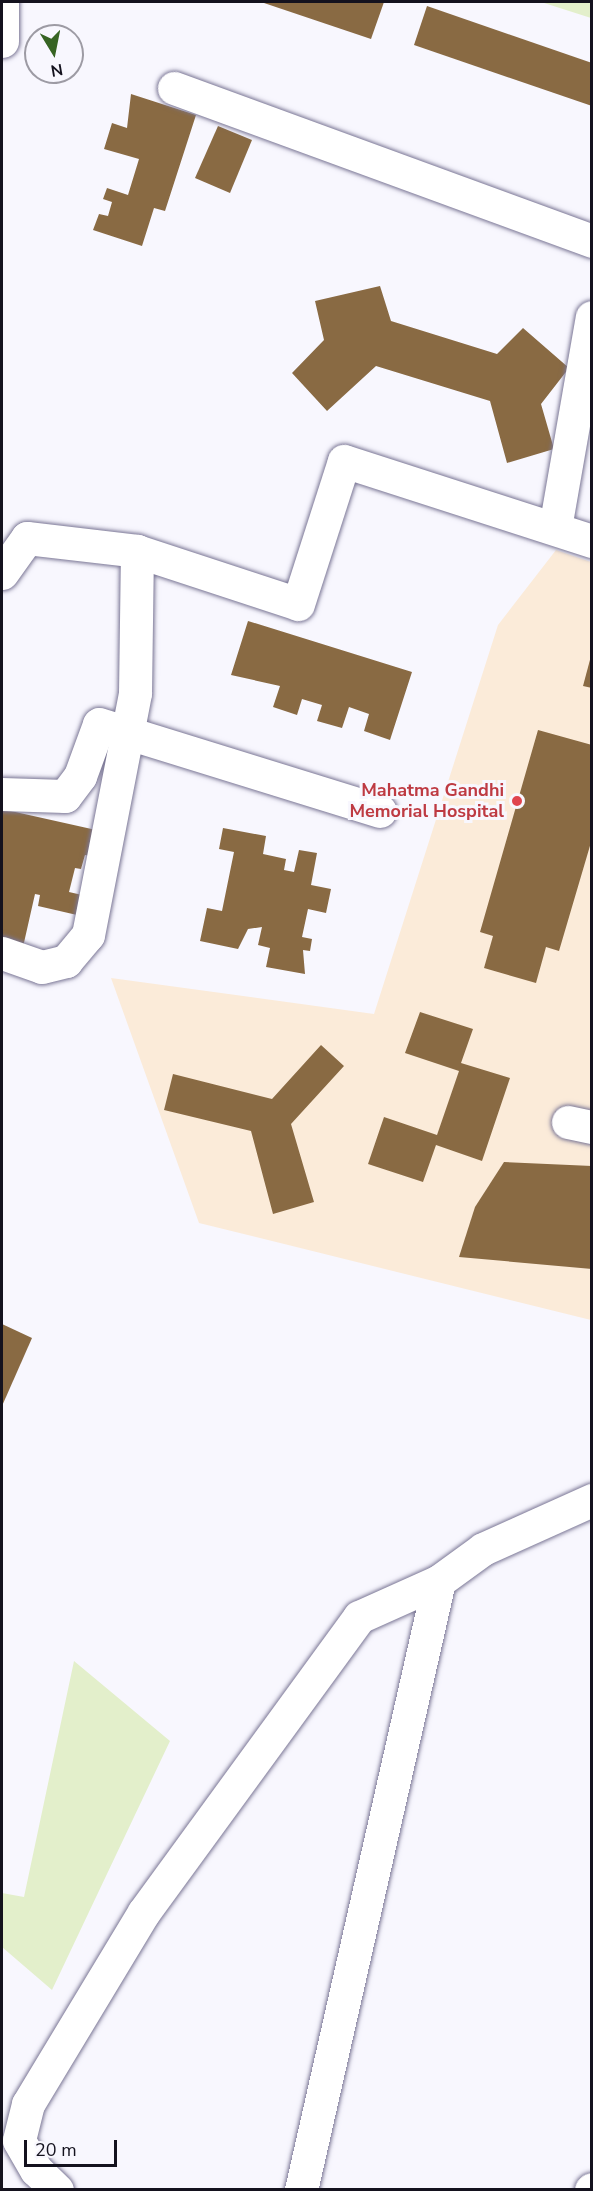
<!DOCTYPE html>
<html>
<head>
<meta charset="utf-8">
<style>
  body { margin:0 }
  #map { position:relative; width:593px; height:2191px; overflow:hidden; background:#f8f7fe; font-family:"Nunito Sans",sans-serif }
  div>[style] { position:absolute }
  .medical>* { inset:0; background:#fbebd9 }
  .green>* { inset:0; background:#e3efcb }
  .building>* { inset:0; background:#896a43 }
  .roads { filter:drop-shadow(0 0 2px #7a7695) drop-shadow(0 0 2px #7a7695) }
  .minor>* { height:33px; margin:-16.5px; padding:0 16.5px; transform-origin:16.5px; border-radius:16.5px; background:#fff }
  .dots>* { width:16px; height:16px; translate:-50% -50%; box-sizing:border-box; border:3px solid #f8f7fe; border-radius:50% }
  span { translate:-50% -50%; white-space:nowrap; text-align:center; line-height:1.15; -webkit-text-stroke:6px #f8f7fe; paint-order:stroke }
  .health-label { font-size:18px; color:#be3a42; font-weight:700 }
  .right { translate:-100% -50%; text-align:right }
  .frame { position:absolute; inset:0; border:3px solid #14121e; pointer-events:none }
  .north { position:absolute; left:24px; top:24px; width:60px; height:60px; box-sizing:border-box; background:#f8f7fe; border:2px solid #9d9ba4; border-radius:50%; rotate:170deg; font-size:16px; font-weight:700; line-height:24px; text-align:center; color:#14121e }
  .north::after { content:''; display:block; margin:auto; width:21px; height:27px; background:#376423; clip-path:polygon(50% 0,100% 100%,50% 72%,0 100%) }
  .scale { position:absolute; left:24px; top:2140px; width:93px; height:27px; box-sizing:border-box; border:3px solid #14121e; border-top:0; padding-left:8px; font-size:18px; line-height:21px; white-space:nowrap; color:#14121e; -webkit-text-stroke:4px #f8f7fe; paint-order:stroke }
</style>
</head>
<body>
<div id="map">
  <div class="medical">
    <i style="clip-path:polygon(556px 550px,591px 562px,591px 1320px,199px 1223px,111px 978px,374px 1014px,498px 625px)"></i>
  </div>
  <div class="green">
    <i style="clip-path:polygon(541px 2px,591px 2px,591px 18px)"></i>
    <i style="clip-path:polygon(74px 1661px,170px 1741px,52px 1990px,2px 1947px,2px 1893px,24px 1897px)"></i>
  </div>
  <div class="building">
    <i style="clip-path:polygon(261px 2px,384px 2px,371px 39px)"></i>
    <i style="clip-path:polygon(427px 6px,592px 63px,592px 106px,414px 45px)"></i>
    <i style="clip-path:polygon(131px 94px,196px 115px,165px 211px,154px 208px,142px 246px,93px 230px,99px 214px,108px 216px,112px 202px,103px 199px,107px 188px,128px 195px,139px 159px,104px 149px,112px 123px,127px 128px)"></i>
    <i style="clip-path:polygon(218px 126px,252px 140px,230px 193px,195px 178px)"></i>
    <i style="clip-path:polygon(380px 286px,391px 321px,497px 354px,523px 328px,569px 368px,541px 404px,554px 449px,507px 463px,490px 401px,376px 366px,327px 411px,292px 373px,324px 340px,315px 301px)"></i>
    <i style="clip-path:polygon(248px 621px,412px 672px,390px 740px,364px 731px,369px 714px,349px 707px,342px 728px,317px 721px,322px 705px,302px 699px,297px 715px,273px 707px,280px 686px,231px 675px)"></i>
    <i style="clip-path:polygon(591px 656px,592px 656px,592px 688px,583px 686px)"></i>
    <i style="clip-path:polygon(538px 730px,592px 745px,592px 839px,559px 951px,546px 947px,536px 983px,484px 968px,493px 936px,480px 932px)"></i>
    <i style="clip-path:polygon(2px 809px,96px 830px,90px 856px,85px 855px,81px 869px,75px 868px,69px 892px,82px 895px,77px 915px,38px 906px,40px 895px,35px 894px,23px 947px,2px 942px)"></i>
    <i style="clip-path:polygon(223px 828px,266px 836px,263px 854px,286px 859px,284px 870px,294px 872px,299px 850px,317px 853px,311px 885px,331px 889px,326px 913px,308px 909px,302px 937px,312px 939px,310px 951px,303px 950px,305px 974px,266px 967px,270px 948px,258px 945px,262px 927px,248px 929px,238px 949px,200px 941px,207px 908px,222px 911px,234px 852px,219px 849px)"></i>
    <i style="clip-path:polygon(420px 1012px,473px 1029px,461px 1063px,510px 1078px,482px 1161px,436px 1145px,423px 1182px,368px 1164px,384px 1117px,437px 1135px,459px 1071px,405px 1053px)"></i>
    <i style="clip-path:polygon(321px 1045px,344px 1066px,291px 1124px,314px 1202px,273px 1214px,251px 1131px,164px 1110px,173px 1074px,272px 1099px)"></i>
    <i style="clip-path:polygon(504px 1162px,592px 1166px,592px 1269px,459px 1257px,475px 1207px)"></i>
    <i style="clip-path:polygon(2px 1324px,32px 1338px,2px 1406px)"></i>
  </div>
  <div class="roads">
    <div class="minor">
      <i style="left:2px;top:2px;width:39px;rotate:90deg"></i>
      <i style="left:174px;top:88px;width:445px;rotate:20.1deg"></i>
      <i style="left:555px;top:528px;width:214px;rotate:-80.1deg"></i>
      <i style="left:2px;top:573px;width:43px;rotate:-54.5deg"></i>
      <i style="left:27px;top:538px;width:111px;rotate:6.7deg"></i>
      <i style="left:2px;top:794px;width:63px;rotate:1.8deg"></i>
      <i style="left:65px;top:796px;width:25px;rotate:-53deg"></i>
      <i style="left:80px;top:776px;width:55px;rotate:-69.9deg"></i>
      <i style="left:99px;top:724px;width:294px;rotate:17.2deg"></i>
      <i style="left:2px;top:953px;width:42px;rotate:19.3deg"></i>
      <i style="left:42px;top:967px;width:25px;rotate:-14deg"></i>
      <i style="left:66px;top:961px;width:34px;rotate:-50deg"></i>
      <i style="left:88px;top:935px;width:247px;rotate:-79deg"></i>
      <i style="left:135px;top:693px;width:142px;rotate:-89.2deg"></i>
      <i style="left:137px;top:551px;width:169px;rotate:18.2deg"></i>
      <i style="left:298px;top:604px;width:150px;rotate:-72.2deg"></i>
      <i style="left:344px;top:461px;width:261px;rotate:17.9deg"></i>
      <i style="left:568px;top:1122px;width:25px;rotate:12deg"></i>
      <i style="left:57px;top:2190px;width:29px;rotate:-136deg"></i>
      <i style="left:36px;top:2170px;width:34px;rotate:-120deg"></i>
      <i style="left:19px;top:2140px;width:37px;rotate:-76deg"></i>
      <i style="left:28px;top:2104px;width:224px;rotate:-58.9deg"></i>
      <i style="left:144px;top:1912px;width:365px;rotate:-53.9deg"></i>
      <i style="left:359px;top:1617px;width:88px;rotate:-24.2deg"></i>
      <i style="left:439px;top:1581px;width:54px;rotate:-36deg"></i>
      <i style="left:483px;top:1549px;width:120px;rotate:-24.2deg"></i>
      <i style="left:301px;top:2190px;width:624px;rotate:-77.23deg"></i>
      <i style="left:591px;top:2190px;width:1px;rotate:-45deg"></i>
    </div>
  </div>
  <div class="dots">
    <i style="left:517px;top:801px;background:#e0444e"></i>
  </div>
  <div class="health-label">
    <span class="right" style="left:504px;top:801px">Mahatma Gandhi<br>Memorial Hospital</span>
  </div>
  <div class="frame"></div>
  <div class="north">N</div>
  <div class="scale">20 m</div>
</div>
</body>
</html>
